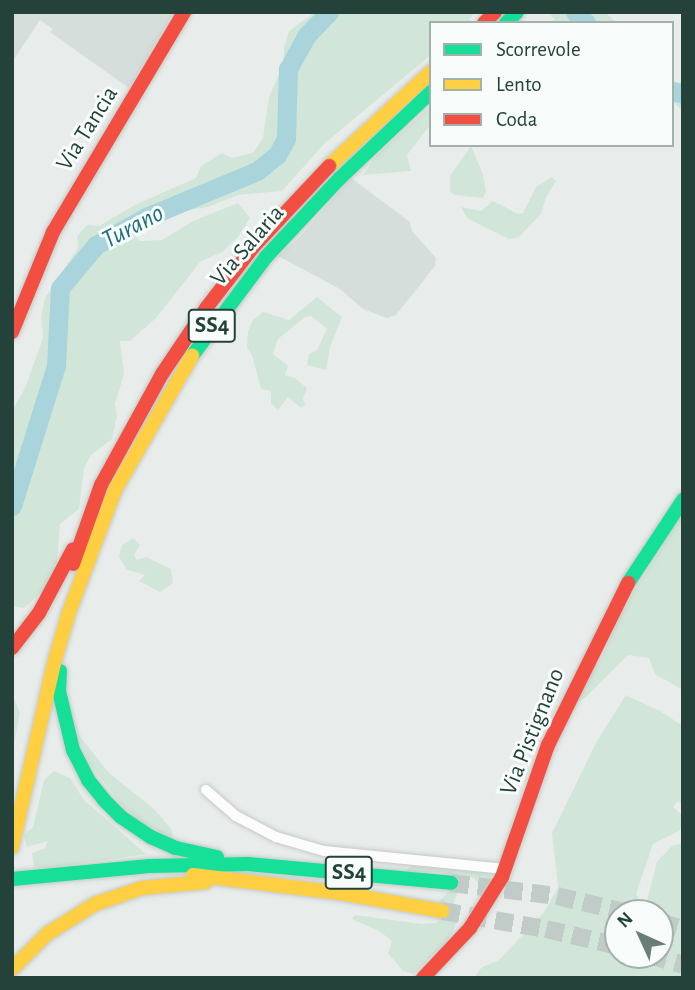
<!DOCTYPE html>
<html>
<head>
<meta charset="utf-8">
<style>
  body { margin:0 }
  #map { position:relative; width:695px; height:990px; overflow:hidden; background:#e8edeb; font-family:"Alegreya Sans",sans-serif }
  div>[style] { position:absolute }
  .built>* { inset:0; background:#d6dedb }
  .green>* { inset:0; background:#d1e6d8 }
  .river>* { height:19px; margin:-9.5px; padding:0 9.5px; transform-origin:9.5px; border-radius:9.5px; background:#a9d4db }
  .highway-tunnel>* { height:18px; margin-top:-9px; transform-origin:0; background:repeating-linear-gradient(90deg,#c1cbc8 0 18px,transparent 0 27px) }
  .roads { filter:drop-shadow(0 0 2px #c5cac8) drop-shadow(0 0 2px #c5cac8) }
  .street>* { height:10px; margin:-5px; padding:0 5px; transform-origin:5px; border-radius:5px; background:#fcfcfc }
  .fast>* { height:14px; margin:-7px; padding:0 7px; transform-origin:7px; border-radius:7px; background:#16e098 }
  .slow>* { height:14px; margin:-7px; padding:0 7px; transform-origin:7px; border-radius:7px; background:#ffcf43 }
  .jam>* { height:14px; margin:-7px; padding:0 7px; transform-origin:7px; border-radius:7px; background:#f24e42 }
  span { translate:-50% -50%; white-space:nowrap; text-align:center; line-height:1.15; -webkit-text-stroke:6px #f7fbf9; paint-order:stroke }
  .shield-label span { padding:2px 5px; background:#f7fbf9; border:2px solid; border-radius:5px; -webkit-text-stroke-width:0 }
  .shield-label { font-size:23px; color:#24423a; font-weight:700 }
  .street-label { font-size:24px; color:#24423a }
  .water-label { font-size:26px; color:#1c6f80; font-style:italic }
  .frame { position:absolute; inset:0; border:14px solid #24423a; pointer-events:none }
  .legend { position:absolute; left:429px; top:21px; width:245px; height:126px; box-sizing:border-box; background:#f7fbf9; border:2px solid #a3b1ad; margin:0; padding:9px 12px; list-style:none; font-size:21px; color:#24423a }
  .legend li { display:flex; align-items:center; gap:14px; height:35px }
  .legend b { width:35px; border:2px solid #a3b1ad }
  .north { position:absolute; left:604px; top:899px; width:70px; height:70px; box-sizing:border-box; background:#f7fbf9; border:2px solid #a3b1ad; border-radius:50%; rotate:315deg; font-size:19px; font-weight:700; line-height:28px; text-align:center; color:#24423a }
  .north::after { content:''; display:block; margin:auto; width:24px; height:32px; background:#697e78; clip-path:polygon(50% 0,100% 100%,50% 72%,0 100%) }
</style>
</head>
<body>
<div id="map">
  <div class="built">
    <i style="clip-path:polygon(12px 12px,174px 12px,129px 88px,50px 32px,53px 29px,40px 20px,12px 62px)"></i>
    <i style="clip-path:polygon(351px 178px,410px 222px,412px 231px,436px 258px,435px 266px,396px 315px,387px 318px,363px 309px,340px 289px,278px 256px,300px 237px)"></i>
  </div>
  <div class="green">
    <i style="clip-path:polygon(315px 12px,475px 12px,467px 23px,431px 23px,431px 55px,325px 143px,282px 191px,238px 195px,208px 207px,189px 210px,134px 235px,140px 241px,162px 240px,193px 221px,238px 203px,250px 218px,238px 237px,222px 252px,200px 262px,156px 318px,130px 341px,120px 341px,124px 374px,115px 404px,117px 416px,112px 439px,91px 455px,84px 468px,79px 509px,60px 524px,57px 561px,49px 585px,24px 608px,12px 606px,12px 411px,25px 388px,43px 338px,41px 316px,45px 298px,78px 248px,77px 236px,87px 225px,99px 226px,135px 205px,196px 178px,201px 166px,222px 153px,232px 158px,253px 153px,263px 138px,269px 97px,284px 63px,284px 48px,289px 31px)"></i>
    <i style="clip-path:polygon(549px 12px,605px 12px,617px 23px,557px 23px)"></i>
    <i style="clip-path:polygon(672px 81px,683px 83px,683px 112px,672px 100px)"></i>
    <i style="clip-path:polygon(431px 106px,431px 124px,407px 155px,411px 171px,363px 175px,376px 156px)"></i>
    <i style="clip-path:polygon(471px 146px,483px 174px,486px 191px,483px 198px,454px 195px,450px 191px,450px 176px)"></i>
    <i style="clip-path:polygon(552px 177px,556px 181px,546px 197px,541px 214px,519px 237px,509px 239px,482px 226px,467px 218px,461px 207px,481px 211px,493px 201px,518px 214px,523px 213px,536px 187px)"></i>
    <i style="clip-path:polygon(317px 297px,342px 317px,330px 347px,326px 370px,307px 365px,309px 354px,317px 350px,327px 329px,311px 316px,305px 317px,278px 339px,273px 354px,288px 366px,285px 375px,295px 378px,307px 388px,303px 398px,305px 405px,301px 408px,288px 397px,278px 410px,271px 403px,271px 391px,261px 389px,252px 355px,247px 348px,248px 331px,253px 320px,263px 312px,289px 320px)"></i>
    <i style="clip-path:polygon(683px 514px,683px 690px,655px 674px,649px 658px,628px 655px,586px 697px,573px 704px,590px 671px,601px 660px,622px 611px)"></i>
    <i style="clip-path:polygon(133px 538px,140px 545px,134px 555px,137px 560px,146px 557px,171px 569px,173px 583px,160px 592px,139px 581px,145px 575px,127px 570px,119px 557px,122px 545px)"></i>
    <i style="clip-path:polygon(12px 694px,20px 713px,12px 753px)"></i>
    <i style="clip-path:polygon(evenodd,626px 695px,660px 711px,683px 726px,683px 803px,677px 802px,673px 807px,683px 816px,683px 825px,679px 831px,653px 844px,636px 894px,640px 902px,647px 901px,657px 862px,672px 846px,680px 844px,683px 847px,683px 978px,474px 978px,482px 967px,499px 960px,545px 911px,558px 887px,552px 833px,597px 741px,626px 695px,618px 913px,660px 913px,660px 955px,618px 955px,618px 913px)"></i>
    <i style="clip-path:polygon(78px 734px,109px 773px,154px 809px,172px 830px,173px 836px,166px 836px,139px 820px,122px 805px,90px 764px)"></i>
    <i style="clip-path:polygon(54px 771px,70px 778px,84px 800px,146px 854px,51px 868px,34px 867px,32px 853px,45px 848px,48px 841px,27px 847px,24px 835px,33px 827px,44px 780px)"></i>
    <i style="clip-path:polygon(415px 862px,476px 868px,492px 875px,484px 887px,472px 877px,463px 877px,451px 911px,451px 919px,456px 923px,453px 931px,444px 945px,413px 974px,403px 971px,388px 953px,392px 941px,379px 931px,352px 919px,355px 915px,422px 924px,436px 923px,442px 918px,439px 901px,454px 886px,451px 877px,443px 872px,405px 872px)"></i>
  </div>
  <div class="river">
    <i style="left:575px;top:12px;width:16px;rotate:45deg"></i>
    <i style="left:672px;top:91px;width:11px;rotate:15deg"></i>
    <i style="left:12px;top:506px;width:147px;rotate:-72.6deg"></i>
    <i style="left:56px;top:366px;width:78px;rotate:-87.1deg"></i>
    <i style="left:60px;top:288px;width:56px;rotate:-50.1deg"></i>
    <i style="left:96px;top:245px;width:57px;rotate:-29.2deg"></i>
    <i style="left:146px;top:217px;width:120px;rotate:-22.5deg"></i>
    <i style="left:257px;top:171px;width:26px;rotate:-39deg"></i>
    <i style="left:277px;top:155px;width:18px;rotate:-61deg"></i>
    <i style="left:286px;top:139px;width:70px;rotate:-88.4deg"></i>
    <i style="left:288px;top:69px;width:38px;rotate:-61deg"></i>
    <i style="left:306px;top:36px;width:33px;rotate:-46deg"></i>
  </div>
  <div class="highway-tunnel">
    <i style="left:451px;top:883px;width:107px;rotate:7deg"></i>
    <i style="left:557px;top:896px;width:74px;rotate:13.3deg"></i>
    <i style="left:442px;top:911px;width:106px;rotate:9.8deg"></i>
    <i style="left:546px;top:929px;width:74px;rotate:13.3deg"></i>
    <i style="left:660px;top:922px;width:24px;rotate:17deg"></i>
    <i style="left:649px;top:955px;width:35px;rotate:16deg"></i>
  </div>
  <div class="roads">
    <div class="street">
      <i style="left:206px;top:790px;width:40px;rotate:41deg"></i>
      <i style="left:236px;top:816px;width:45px;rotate:27.7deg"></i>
      <i style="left:276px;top:837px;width:50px;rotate:16.3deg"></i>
      <i style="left:324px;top:851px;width:182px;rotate:5.7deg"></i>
    </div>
    <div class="fast">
      <i style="left:506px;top:23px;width:16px;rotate:-45deg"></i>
      <i style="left:192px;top:356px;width:124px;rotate:-53.2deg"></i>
      <i style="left:266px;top:257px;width:107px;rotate:-46.9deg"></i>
      <i style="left:339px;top:179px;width:127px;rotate:-43.4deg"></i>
      <i style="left:628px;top:583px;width:100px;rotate:-56.5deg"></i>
      <i style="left:60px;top:671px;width:20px;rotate:93deg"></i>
      <i style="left:59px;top:691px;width:61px;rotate:76.7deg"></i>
      <i style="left:73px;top:750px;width:34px;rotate:63deg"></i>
      <i style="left:88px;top:780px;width:26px;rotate:51deg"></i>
      <i style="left:104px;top:800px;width:24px;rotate:45deg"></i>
      <i style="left:121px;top:817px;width:36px;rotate:34deg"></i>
      <i style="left:151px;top:837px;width:27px;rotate:24deg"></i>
      <i style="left:176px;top:848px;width:42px;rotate:12.4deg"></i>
      <i style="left:12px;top:879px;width:138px;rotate:-5.4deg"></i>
      <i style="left:149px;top:866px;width:99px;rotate:-1.2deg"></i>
      <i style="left:248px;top:864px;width:204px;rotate:5.3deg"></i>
    </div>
    <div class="slow">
      <i style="left:329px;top:166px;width:139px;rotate:-42.7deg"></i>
      <i style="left:12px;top:847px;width:189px;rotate:-77.1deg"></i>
      <i style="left:54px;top:663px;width:53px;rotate:-73.6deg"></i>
      <i style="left:69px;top:612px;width:130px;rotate:-69.3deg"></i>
      <i style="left:115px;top:490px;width:155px;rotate:-60.1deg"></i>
      <i style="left:193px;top:875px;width:148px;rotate:7deg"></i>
      <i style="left:340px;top:893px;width:104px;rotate:10deg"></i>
      <i style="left:12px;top:969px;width:49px;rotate:-45deg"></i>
      <i style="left:47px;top:934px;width:57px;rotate:-32deg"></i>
      <i style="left:95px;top:904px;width:50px;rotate:-18.8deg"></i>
      <i style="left:142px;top:888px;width:64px;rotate:-5.4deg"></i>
    </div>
    <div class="jam">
      <i style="left:484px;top:23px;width:16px;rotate:-45deg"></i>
      <i style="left:12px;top:332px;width:108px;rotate:-67.7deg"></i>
      <i style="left:53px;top:232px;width:256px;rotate:-59.2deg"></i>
      <i style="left:73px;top:564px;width:84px;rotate:-70.5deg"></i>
      <i style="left:101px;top:485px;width:127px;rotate:-61.2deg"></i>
      <i style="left:162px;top:374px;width:81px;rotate:-56.1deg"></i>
      <i style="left:207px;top:307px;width:77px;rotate:-52.4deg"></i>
      <i style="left:254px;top:246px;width:110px;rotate:-46.8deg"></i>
      <i style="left:12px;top:648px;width:44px;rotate:-52.4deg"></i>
      <i style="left:39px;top:613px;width:72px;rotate:-62deg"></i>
      <i style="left:423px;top:978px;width:69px;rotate:-46.8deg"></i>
      <i style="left:470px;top:928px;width:60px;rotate:-57.9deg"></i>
      <i style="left:502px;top:877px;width:140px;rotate:-70.8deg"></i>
      <i style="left:548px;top:745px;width:181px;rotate:-63.7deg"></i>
    </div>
  </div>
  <div class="shield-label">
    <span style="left:212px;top:326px">SS4</span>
    <span style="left:349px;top:873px">SS4</span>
  </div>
  <div class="street-label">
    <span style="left:88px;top:129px;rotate:-58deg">Via Tancia</span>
    <span style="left:248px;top:246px;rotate:-49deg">Via Salaria</span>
    <span style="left:533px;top:732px;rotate:-68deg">Via Pistignano</span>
  </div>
  <div class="water-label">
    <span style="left:133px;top:227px;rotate:-28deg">Turano</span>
  </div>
  <div class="frame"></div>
  <ul class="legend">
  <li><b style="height:9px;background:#16e098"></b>Scorrevole</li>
  <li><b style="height:9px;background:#ffcf43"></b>Lento</li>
  <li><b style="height:9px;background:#f24e42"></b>Coda</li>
  </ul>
  <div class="north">N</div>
</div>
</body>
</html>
